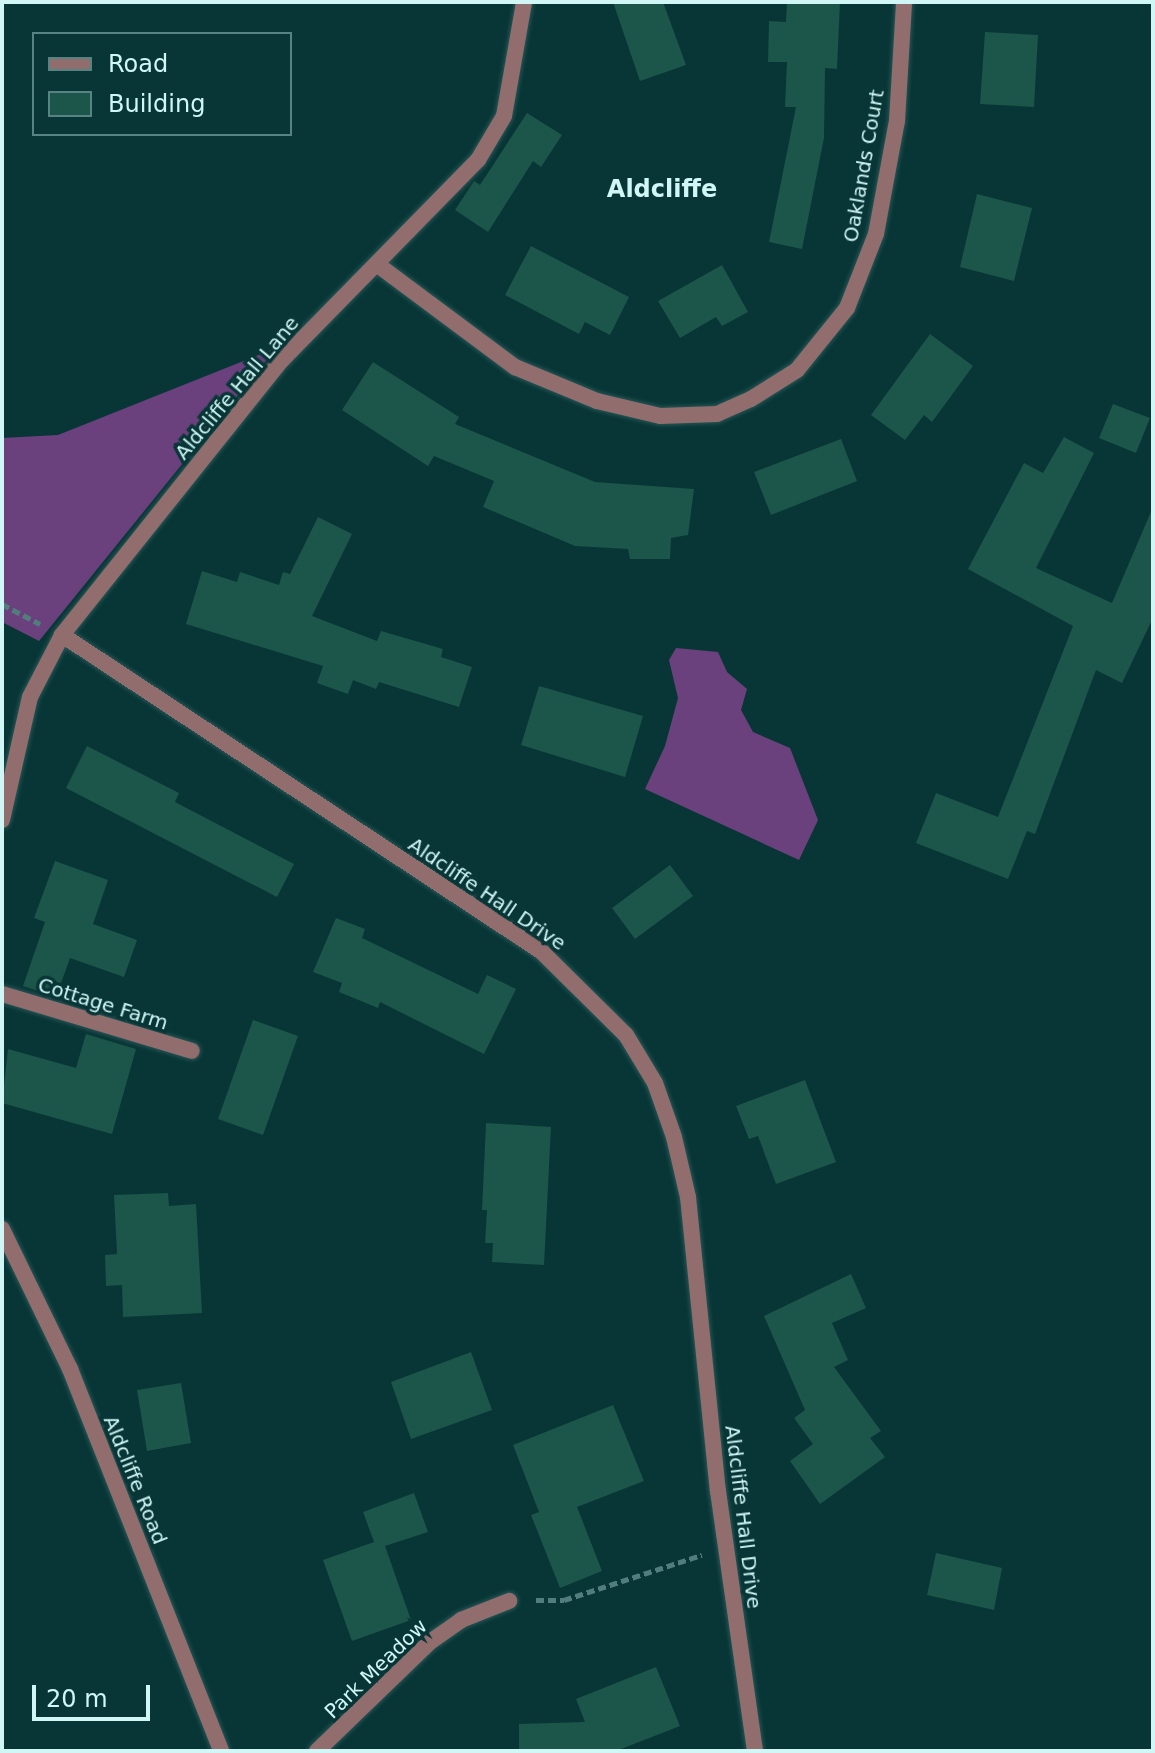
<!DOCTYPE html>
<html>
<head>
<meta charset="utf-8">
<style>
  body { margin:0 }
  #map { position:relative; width:1155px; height:1753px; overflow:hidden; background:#083636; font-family:"DejaVu Sans",sans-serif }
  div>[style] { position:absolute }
  .forest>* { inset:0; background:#6b417d }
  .building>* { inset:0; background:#1c5549 }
  .path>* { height:5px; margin-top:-2.5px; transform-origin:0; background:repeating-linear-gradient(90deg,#517d7d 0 8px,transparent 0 12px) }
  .roads { filter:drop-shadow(0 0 2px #285555) drop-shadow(0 0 2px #285555) }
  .minor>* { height:16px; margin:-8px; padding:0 8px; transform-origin:8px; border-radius:8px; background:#926d6e }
  .tertiary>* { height:16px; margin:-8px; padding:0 8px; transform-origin:8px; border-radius:8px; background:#926d6e }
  span { translate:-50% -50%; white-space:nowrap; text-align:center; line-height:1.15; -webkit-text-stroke:7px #083636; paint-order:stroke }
  .street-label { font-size:20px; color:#d0f6f6 }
  .quarter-label { font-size:24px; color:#d0f6f6; font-weight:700 }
  .frame { position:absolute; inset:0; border:4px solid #d0f6f6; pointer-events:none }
  .legend { position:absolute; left:32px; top:32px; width:260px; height:104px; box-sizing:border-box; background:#083636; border:2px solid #588383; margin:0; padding:10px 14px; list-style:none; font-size:24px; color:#d0f6f6 }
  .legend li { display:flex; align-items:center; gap:16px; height:40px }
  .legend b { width:40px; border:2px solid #588383 }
  .scale { position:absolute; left:32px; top:1685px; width:118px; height:36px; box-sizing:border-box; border:4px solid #d0f6f6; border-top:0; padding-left:10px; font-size:24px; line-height:28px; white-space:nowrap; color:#d0f6f6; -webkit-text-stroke:6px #083636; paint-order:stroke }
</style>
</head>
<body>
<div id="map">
  <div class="forest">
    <i style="clip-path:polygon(276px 348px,39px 641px,2px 622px,2px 438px,58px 435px)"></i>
    <i style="clip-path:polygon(676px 648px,718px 652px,727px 672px,747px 689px,741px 710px,753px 732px,790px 748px,818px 820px,799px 860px,645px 789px,665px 746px,678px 698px,669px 660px)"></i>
  </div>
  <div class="building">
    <i style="clip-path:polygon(613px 2px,663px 2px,686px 65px,640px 81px)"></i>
    <i style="clip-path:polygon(787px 2px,840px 2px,837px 69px,825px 68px,824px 138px,802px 249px,769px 242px,796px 107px,785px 107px,787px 62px,768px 62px,769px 21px,786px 22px)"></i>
    <i style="clip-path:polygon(985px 32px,1038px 35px,1034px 107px,980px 104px)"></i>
    <i style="clip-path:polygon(527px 113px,562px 135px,541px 167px,533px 161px,488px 232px,455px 210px,474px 181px,480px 185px)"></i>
    <i style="clip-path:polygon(977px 194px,1032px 208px,1014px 281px,960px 267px)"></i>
    <i style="clip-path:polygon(531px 246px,629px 297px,610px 335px,585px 322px,579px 334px,505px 295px)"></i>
    <i style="clip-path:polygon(722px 265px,748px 312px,722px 326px,716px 317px,680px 338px,658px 301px)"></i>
    <i style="clip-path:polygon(930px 334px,973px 366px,932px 422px,924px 415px,905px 440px,871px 415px)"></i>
    <i style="clip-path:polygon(373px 362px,459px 417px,455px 424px,595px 482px,694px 489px,688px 535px,671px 538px,670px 559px,630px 559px,628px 549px,575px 546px,483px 507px,494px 481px,434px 456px,428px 466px,342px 410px)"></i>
    <i style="clip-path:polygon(1113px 404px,1150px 418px,1136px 453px,1099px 438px)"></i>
    <i style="clip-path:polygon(1064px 437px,1094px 453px,1036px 568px,1112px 603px,1153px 507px,1153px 618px,1122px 683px,1096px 670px,1035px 834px,1027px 831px,1008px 879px,916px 843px,936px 793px,998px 817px,1073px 626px,968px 569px,1024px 463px,1043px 473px)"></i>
    <i style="clip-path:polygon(841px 439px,857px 481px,771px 515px,754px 472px)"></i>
    <i style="clip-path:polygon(318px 517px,352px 534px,312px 616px,377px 641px,381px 631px,443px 649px,441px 657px,472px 667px,459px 707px,379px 682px,376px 689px,353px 680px,348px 694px,317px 683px,323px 666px,186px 624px,202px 571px,237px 582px,240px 572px,279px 585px,283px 572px,290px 574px)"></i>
    <i style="clip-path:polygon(539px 686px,643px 716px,625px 777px,521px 745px)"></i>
    <i style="clip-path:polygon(87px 746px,179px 793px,175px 802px,294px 864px,277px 897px,66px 788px)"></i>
    <i style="clip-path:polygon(55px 861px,108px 880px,93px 924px,137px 940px,124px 977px,70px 958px,56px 997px,23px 986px,45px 922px,34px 918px)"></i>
    <i style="clip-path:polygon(670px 865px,693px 896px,635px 939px,612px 908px)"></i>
    <i style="clip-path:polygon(336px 918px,365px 929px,362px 938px,478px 994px,487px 975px,516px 989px,484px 1054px,380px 1002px,378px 1008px,339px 992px,342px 983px,313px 972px)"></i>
    <i style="clip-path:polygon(253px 1020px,298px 1036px,263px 1135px,218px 1119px)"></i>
    <i style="clip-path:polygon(86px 1034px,136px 1049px,112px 1134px,2px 1103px,8px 1049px,76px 1068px)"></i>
    <i style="clip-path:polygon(805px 1080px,836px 1162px,776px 1184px,758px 1136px,749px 1139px,736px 1106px)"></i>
    <i style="clip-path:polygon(486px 1123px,551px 1127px,544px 1265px,492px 1262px,493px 1243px,485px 1243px,487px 1210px,482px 1210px)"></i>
    <i style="clip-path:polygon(168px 1193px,169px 1206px,196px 1204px,202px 1313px,123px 1317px,122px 1285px,106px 1286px,105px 1255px,117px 1254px,114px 1195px)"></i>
    <i style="clip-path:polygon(851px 1274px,866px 1308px,832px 1323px,848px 1360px,834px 1367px,881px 1431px,870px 1438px,885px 1457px,820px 1504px,790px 1461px,813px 1444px,794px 1418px,805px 1410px,764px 1316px)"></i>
    <i style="clip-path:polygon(471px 1352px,492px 1410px,411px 1439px,391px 1382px)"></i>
    <i style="clip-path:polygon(181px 1383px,191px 1443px,147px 1451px,137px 1390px)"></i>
    <i style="clip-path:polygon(613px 1405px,644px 1481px,577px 1507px,602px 1571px,560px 1588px,531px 1515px,539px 1512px,513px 1445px)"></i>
    <i style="clip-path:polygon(414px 1493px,428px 1532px,385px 1546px,411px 1620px,352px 1641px,323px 1560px,374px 1542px,363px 1512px)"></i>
    <i style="clip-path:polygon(936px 1553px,1002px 1568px,994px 1610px,927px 1595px)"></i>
    <i style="clip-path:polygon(656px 1667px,680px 1726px,616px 1751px,519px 1751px,519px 1724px,585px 1722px,576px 1699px)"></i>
  </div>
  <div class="path">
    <i style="left:2px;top:604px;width:43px;rotate:27.8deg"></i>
    <i style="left:536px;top:1600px;width:28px"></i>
    <i style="left:564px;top:1600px;width:145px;rotate:-18.1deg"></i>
  </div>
  <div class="roads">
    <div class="minor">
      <i style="left:378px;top:265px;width:171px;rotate:36.7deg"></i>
      <i style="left:515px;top:367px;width:89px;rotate:22.5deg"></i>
      <i style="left:597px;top:401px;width:65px;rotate:13.4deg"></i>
      <i style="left:660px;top:416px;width:57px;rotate:-2deg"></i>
      <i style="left:717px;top:414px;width:37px;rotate:-24deg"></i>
      <i style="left:751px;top:399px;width:54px;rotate:-32.2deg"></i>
      <i style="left:797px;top:370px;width:80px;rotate:-51.1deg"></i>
      <i style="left:847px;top:308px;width:79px;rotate:-68.6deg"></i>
      <i style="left:876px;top:234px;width:115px;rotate:-79.5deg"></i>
      <i style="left:897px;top:121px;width:119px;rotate:-86.6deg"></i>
      <i style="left:62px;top:635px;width:575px;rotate:33.44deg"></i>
      <i style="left:542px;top:952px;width:118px;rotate:44.7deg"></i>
      <i style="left:626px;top:1035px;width:56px;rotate:58.9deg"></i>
      <i style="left:655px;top:1083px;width:57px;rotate:70.6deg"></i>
      <i style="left:674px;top:1137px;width:62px;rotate:76.9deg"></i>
      <i style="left:688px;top:1197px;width:296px;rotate:84.2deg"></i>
      <i style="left:718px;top:1491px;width:263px;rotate:81.9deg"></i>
      <i style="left:2px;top:820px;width:126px;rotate:-77.2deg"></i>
      <i style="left:30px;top:697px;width:70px;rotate:-62.7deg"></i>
      <i style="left:62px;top:635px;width:351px;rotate:-51.4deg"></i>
      <i style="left:281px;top:361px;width:281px;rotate:-45.6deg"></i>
      <i style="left:478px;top:160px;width:51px;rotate:-59.4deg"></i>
      <i style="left:504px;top:116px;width:116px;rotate:-80deg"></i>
      <i style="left:2px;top:994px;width:198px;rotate:16.7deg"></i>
      <i style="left:317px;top:1751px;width:157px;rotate:-44deg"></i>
      <i style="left:430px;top:1642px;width:38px;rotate:-35deg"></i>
      <i style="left:461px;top:1620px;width:52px;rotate:-21.6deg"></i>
    </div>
    <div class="tertiary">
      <i style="left:2px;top:1229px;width:156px;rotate:64.1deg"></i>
      <i style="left:70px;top:1369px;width:411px;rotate:68.4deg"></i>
    </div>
  </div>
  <div class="street-label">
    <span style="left:864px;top:166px;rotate:-80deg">Oaklands Court</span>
    <span style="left:237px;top:388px;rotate:-50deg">Aldcliffe Hall Lane</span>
    <span style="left:487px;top:894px;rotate:34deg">Aldcliffe Hall Drive</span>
    <span style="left:103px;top:1004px;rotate:17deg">Cottage Farm</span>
    <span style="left:135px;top:1480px;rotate:68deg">Aldcliffe Road</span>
    <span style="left:743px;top:1517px;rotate:83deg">Aldcliffe Hall Drive</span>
    <span style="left:376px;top:1669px;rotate:-44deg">Park Meadow</span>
  </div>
  <div class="quarter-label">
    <span style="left:662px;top:190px">Aldcliffe</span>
  </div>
  <div class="frame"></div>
  <ul class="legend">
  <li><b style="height:10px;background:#926d6e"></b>Road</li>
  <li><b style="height:22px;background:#1c5549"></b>Building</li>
  </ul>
  <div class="scale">20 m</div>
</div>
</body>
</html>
